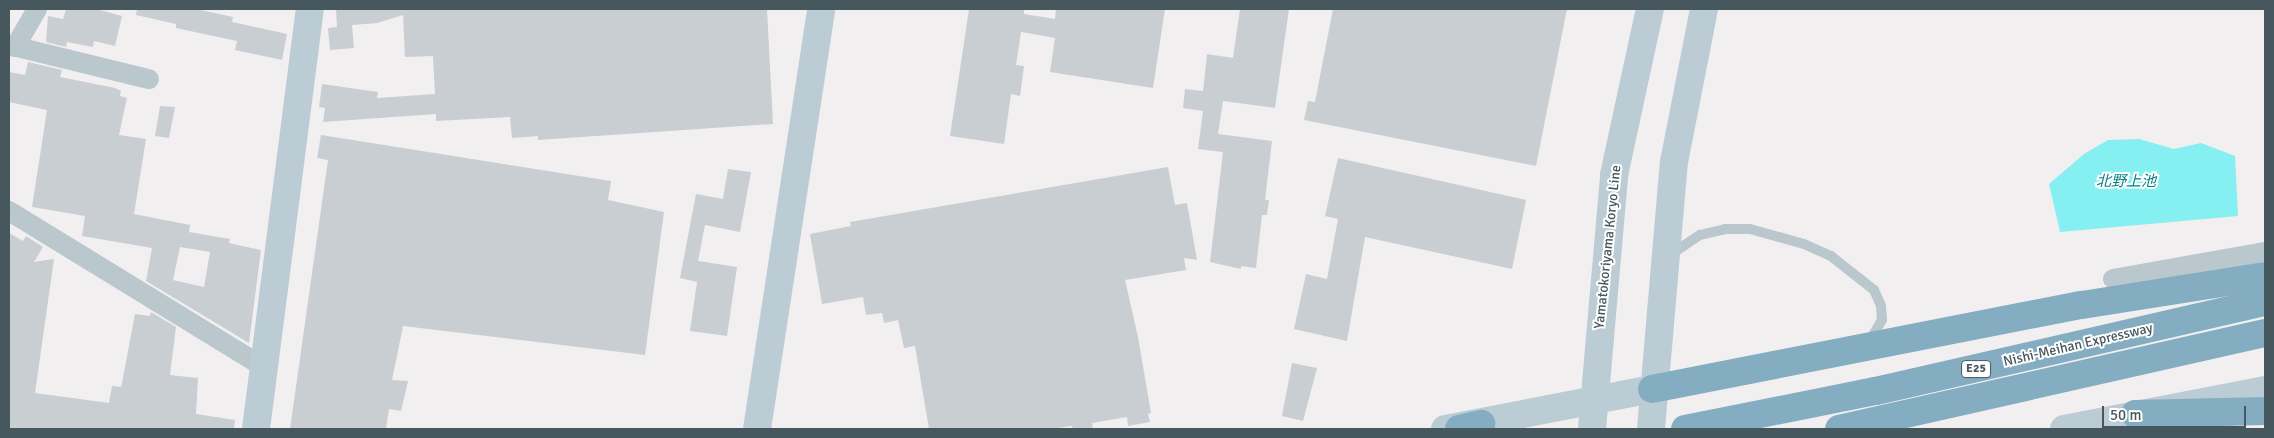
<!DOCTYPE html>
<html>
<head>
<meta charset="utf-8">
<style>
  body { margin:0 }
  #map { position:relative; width:2274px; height:438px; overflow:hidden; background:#f2eff0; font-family:Signika,"Noto Sans JP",sans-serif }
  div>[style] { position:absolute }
  .water>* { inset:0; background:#85eff2 }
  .building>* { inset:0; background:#c9ced2 }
  .lane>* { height:10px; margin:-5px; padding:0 5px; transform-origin:5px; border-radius:5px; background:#bac7cd }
  .street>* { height:20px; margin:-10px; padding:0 10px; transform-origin:10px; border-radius:10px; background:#bac7cd }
  .secondary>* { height:28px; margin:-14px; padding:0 14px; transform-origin:14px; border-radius:14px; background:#bcccd5 }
  .highway>* { height:28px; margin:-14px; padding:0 14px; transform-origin:14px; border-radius:14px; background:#84adc2 }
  span { translate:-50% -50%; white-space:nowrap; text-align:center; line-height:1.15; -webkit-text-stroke:4px #fff; paint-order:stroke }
  .shield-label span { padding:1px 4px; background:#fff; border:1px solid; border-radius:4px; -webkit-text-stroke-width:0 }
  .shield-label { font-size:12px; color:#46575e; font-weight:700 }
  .street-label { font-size:14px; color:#46575e }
  .water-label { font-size:15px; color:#068084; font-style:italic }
  .frame { position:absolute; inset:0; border:10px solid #46575e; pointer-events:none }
  .scale { position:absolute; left:2102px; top:406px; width:144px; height:22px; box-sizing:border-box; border:2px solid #46575e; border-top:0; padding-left:6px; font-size:15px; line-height:18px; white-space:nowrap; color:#46575e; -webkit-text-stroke:4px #fff; paint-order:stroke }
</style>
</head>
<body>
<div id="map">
  <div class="water">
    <i style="clip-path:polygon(2139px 139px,2174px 149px,2201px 143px,2235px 156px,2238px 216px,2060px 232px,2049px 184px,2084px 154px,2108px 140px)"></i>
  </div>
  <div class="building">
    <i style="clip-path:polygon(66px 9px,96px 9px,122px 16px,115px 46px,94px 41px,93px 47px,67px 42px,66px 47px,46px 42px,48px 16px,63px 19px)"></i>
    <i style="clip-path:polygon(137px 9px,196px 9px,233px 17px,232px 22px,287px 34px,282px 60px,235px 50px,237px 41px,176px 28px,176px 24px,136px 15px)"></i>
    <i style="clip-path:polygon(336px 9px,767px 9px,773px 124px,538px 140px,538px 136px,512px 138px,510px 117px,436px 121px,436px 114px,323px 122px,325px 108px,319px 107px,322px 84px,378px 92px,377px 98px,435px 94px,433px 56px,405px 57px,403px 15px,377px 23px,352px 25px,354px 48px,330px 50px,328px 28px,337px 27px)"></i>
    <i style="clip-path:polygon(969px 9px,1024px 9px,1024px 14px,1055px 19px,1056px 9px,1165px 9px,1153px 88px,1050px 72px,1055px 38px,1021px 32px,1016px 65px,1024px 66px,1020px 96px,1011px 94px,1004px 144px,950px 136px)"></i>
    <i style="clip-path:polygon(1240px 9px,1289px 9px,1275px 108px,1223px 101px,1218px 134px,1272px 141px,1265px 200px,1269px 200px,1267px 215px,1262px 215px,1256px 268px,1241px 266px,1241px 269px,1210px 262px,1223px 152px,1198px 149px,1203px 111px,1183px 108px,1185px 89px,1203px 91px,1207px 54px,1233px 58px)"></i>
    <i style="clip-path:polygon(1333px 9px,1567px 9px,1536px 166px,1304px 120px,1308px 101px,1315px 102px)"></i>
    <i style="clip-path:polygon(evenodd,28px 62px,62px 70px,60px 77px,115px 88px,121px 91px,120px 96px,127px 98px,119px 135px,146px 139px,134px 214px,190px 225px,189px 232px,230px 239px,229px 243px,261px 250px,249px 343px,146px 281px,152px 248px,82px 236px,85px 216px,32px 207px,47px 110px,9px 102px,9px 72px,25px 75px,28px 62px,180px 247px,210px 252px,204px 287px,173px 280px,180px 247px)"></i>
    <i style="clip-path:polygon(160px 106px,175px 107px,169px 138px,155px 136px)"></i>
    <i style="clip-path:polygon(321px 135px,611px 181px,608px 200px,664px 212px,645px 355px,403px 326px,392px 380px,408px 381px,401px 411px,389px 409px,386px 429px,290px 429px,328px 160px,317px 158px)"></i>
    <i style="clip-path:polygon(1338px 158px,1526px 200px,1512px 269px,1365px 237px,1347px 341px,1294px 329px,1306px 274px,1327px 279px,1338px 219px,1325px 216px)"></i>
    <i style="clip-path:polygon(1168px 167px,1175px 205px,1187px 203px,1197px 260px,1184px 258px,1186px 270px,1125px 280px,1138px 337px,1151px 413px,1148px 414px,1150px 422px,1128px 426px,1127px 417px,1092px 423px,1093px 429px,1073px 429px,1072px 426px,1051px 429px,929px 429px,915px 346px,904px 348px,898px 320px,884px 323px,882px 313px,866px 315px,863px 297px,822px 304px,810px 234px,851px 226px,850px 222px)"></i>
    <i style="clip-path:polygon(728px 169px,751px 172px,740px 232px,705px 225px,698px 261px,737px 267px,727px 336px,690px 331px,697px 282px,680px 278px,696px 194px,723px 199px)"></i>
    <i style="clip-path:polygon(9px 233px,23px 241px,26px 236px,43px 247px,34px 262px,54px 259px,35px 393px,109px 403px,112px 386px,121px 387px,122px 383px,135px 314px,150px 316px,151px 312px,176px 327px,170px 375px,198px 378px,196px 414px,235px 420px,234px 429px,9px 429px)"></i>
    <i style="clip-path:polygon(1292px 363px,1317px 368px,1303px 421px,1282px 416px)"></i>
  </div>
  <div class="lane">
    <i style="left:1670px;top:255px;width:36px;rotate:-34deg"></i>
    <i style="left:1700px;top:235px;width:26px;rotate:-13deg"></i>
    <i style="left:1725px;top:229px;width:25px"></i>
    <i style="left:1750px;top:229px;width:56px;rotate:15.5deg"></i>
    <i style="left:1804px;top:244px;width:30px;rotate:24deg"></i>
    <i style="left:1831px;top:256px;width:55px;rotate:38.3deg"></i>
    <i style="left:1874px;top:290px;width:17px;rotate:66deg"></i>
    <i style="left:1881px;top:306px;width:14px;rotate:86deg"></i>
    <i style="left:1882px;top:320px;width:23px;rotate:121deg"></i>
  </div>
  <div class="street">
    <i style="left:9px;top:45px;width:144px;rotate:13.7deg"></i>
    <i style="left:15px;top:47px;width:44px;rotate:-59.9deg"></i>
    <i style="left:9px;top:211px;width:299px;rotate:31.5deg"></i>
    <i style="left:2113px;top:279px;width:154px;rotate:-10.1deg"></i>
  </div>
  <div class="secondary">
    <i style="left:256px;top:429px;width:423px;rotate:-82.7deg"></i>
    <i style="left:757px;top:429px;width:425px;rotate:-81.3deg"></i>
    <i style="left:1445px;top:429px;width:211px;rotate:-10.9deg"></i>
    <i style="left:1592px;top:429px;width:255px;rotate:-85deg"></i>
    <i style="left:1614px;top:175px;width:170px;rotate:-77.8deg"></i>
    <i style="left:1651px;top:429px;width:268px;rotate:-85.1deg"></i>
    <i style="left:1674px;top:162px;width:156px;rotate:-78.9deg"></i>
    <i style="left:2064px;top:429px;width:205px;rotate:-11deg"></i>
  </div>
  <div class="highway">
    <i style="left:1652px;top:389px;width:438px;rotate:-11.1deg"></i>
    <i style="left:2082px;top:305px;width:185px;rotate:-9deg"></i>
    <i style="left:2135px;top:414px;width:130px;rotate:-1.3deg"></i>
    <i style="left:1459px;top:429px;width:23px;rotate:-13deg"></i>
    <i style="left:1685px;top:429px;width:195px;rotate:-11.3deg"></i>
    <i style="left:1876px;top:391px;width:399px;rotate:-12.9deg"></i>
    <i style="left:1839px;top:429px;width:437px;rotate:-12.7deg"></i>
  </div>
  <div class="shield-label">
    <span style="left:1976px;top:369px">E25</span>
  </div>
  <div class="street-label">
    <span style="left:1608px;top:247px;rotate:-84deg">Yamatokoriyama Koryo Line</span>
    <span style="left:2078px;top:345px;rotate:-13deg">Nishi-Meihan Expressway</span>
  </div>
  <div class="water-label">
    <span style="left:2126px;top:182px">北野上池</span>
  </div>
  <div class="frame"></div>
  <div class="scale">50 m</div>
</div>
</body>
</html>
